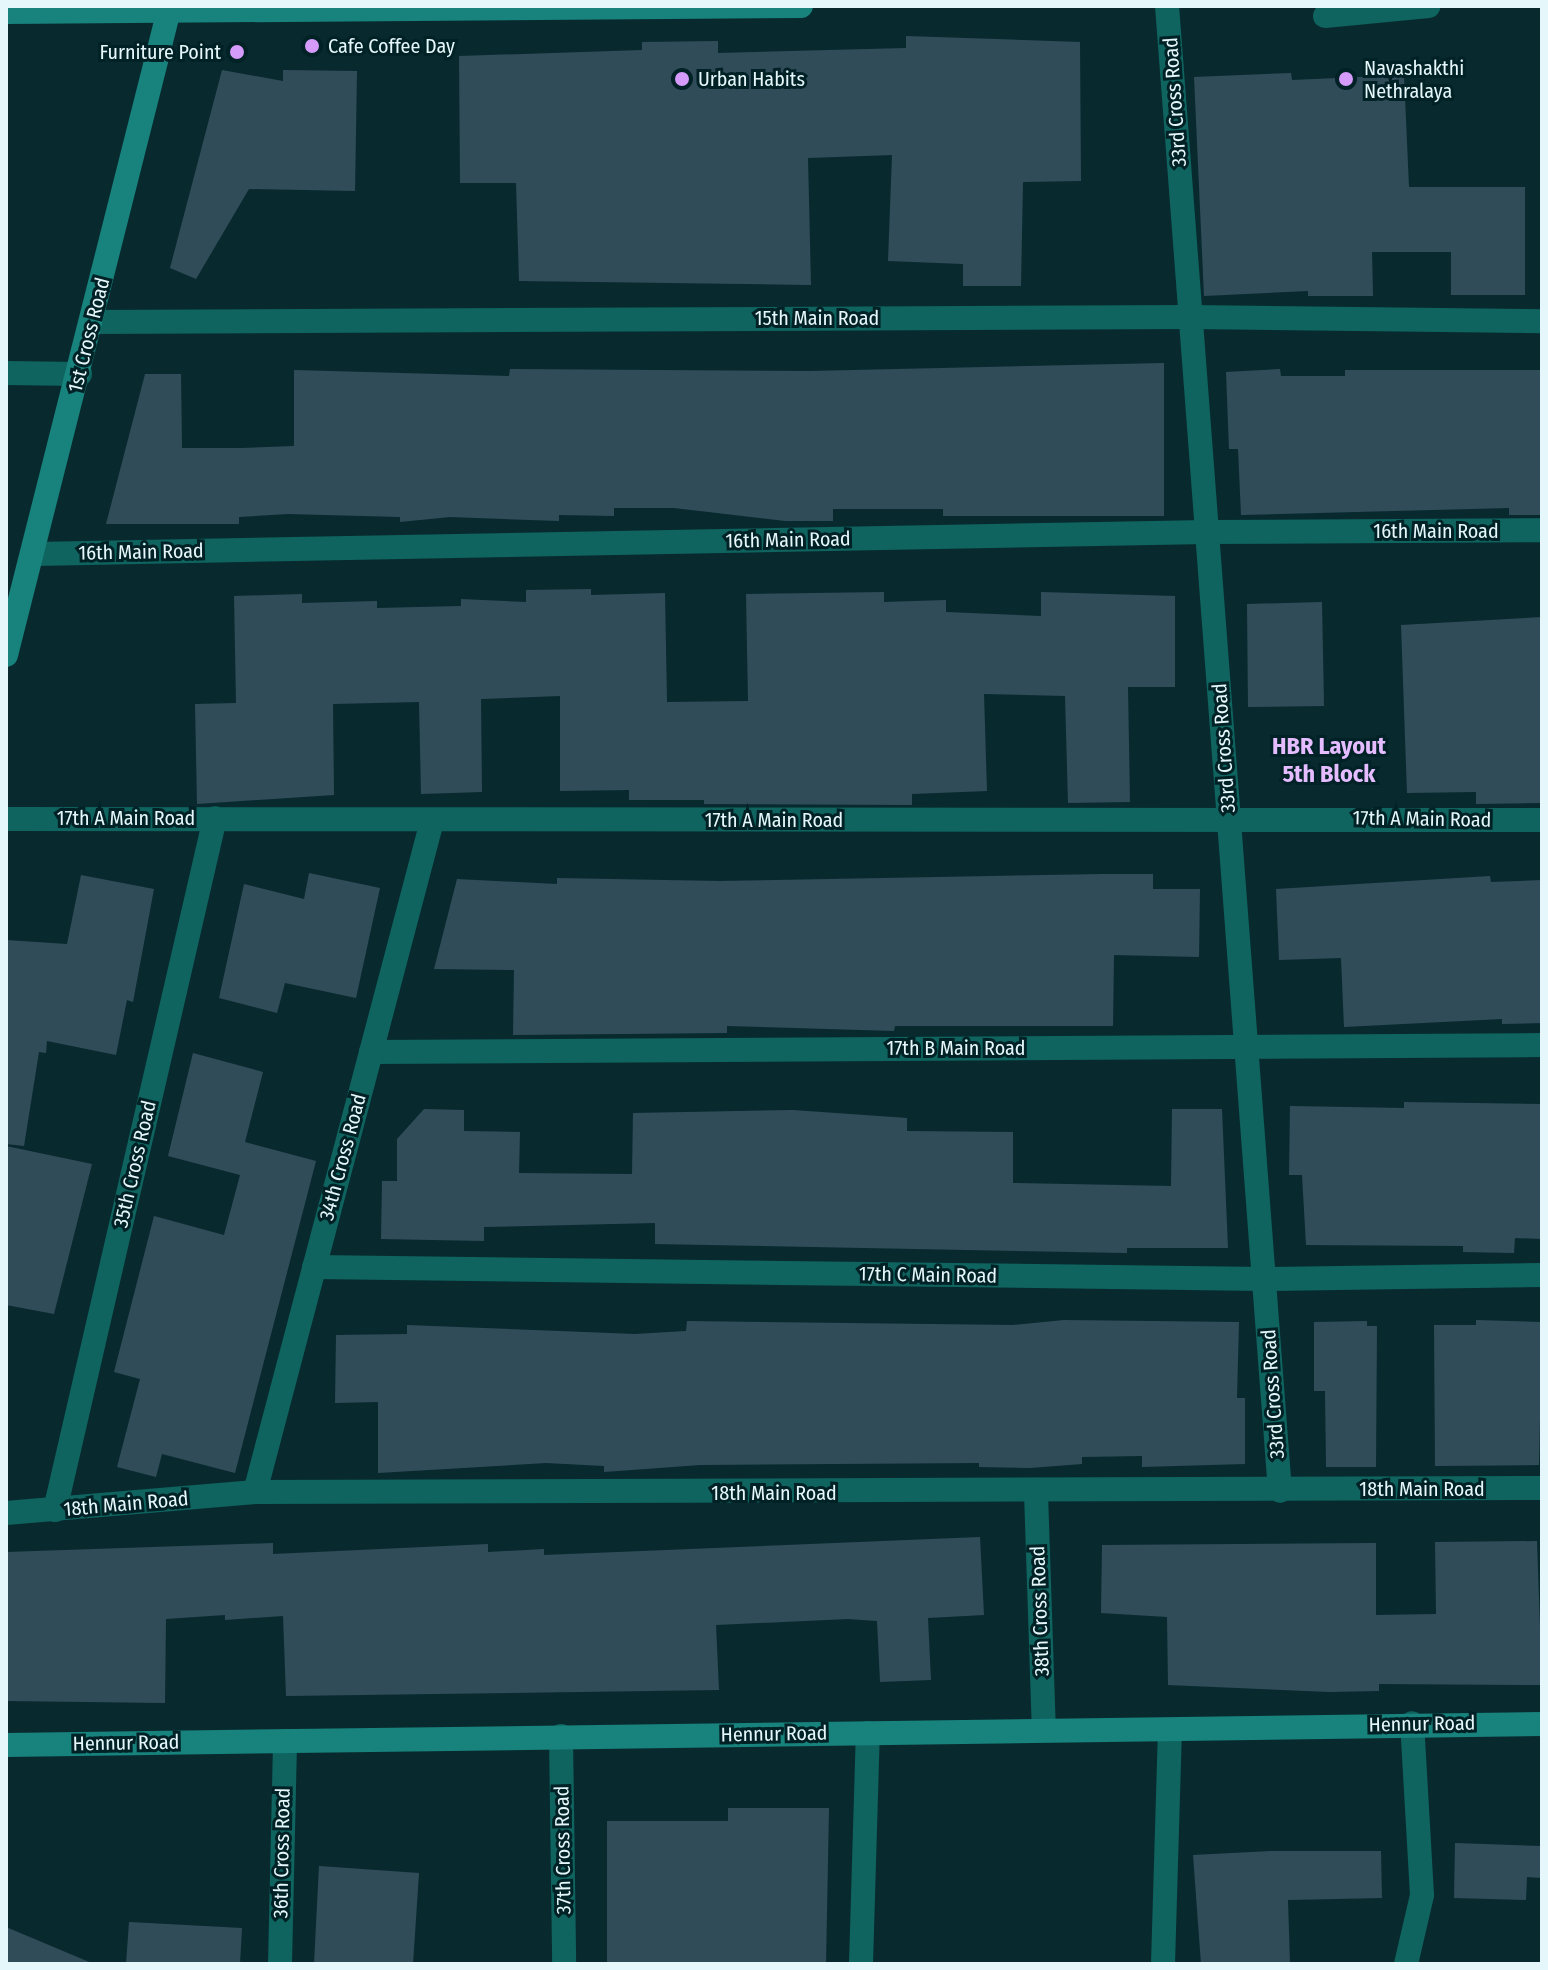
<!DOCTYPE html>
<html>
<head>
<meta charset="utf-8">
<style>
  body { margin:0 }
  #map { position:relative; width:1548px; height:1970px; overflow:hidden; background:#082a2f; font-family:"Fira Sans Condensed",sans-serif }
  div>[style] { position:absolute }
  .building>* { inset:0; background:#314c59 }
  .street>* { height:24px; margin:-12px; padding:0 12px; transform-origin:12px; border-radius:12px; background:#0f645f }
  .secondary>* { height:24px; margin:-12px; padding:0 12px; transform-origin:12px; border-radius:12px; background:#18827c }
  .dots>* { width:22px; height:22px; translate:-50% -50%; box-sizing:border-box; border:4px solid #002125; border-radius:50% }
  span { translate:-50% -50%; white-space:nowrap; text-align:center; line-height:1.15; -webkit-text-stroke:6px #002125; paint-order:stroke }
  .poi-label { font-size:20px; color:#e5f7fa }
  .left { translate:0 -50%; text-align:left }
  .right { translate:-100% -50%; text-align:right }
  .street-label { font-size:20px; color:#e5f7fa }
  .quarter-label { font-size:24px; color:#e4bcff; font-weight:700 }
  .frame { position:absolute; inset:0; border:8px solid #e5f7fa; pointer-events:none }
</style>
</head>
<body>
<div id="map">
  <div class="building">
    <i style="clip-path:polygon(906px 36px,1080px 42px,1081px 181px,1023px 182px,1021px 286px,963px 286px,963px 264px,888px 261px,892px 155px,808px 158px,811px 285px,519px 281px,516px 183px,460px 183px,459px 56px,642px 50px,642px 42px,718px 41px,718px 53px,906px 48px)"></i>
    <i style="clip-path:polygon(222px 70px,283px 81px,283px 70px,357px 71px,355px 191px,249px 189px,196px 279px,170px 268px)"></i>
    <i style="clip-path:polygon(1291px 73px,1292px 80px,1404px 75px,1409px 187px,1525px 187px,1525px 295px,1451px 295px,1451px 252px,1372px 252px,1373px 296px,1308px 296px,1308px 291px,1204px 296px,1194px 77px)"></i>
    <i style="clip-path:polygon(1164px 363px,1164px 516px,943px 516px,943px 509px,833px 509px,833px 521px,785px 521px,674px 508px,614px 508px,614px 516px,559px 515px,559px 521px,450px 517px,400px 522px,400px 517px,288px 514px,239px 517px,239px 524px,106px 524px,145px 374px,181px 374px,182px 448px,242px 448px,294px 446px,294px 370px,509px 376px,510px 369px,810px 371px)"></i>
    <i style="clip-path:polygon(1280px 369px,1281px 376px,1345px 376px,1345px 370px,1542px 370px,1542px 515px,1509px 515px,1509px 508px,1241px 515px,1238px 449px,1229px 449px,1226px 372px)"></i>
    <i style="clip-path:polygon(591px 589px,591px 595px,665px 593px,667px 702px,748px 701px,746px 594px,884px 592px,884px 602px,946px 600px,946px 612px,1041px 616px,1041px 592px,1175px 596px,1175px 687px,1128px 687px,1130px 802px,1068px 803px,1065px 696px,984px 694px,987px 791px,912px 794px,912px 805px,704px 804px,704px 800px,629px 800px,629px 790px,560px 791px,560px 696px,481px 699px,482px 792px,421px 794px,419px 702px,333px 704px,334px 795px,197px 804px,195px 704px,236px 703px,234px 596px,302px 594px,302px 603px,377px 601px,377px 608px,461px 606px,461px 599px,526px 602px,526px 590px)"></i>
    <i style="clip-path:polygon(1322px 602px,1324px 706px,1248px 707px,1247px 604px)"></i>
    <i style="clip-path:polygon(1542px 617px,1542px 803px,1476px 804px,1476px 792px,1407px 793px,1401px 625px)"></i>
    <i style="clip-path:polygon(309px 873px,380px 888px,356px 998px,285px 983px,277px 1013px,219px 998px,244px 884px,304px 899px)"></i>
    <i style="clip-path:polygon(1103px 874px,1153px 874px,1153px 889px,1200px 889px,1199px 957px,1114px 955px,1113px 1026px,895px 1026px,894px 1031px,727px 1026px,727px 1033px,513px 1035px,514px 970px,434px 969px,457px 879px,557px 884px,557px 878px,719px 881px)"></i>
    <i style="clip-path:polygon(81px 875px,154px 889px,133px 1002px,127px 1000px,116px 1055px,47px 1041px,46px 1053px,39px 1052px,24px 1146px,6px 1144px,6px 940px,67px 944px)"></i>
    <i style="clip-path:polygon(1490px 876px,1491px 882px,1542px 880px,1542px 1023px,1502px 1024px,1502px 1019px,1344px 1027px,1341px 958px,1279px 960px,1276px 889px)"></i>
    <i style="clip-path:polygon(193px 1053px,263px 1072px,245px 1142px,316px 1161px,235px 1473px,162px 1454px,156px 1477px,117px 1467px,140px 1379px,114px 1372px,154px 1216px,224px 1235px,240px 1175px,168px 1156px)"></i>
    <i style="clip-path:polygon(1404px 1102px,1542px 1104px,1542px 1239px,1515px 1238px,1514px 1253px,1463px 1252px,1463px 1246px,1306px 1245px,1302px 1175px,1289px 1175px,1290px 1106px,1404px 1108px)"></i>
    <i style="clip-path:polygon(424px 1109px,464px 1110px,464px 1131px,520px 1132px,519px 1173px,632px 1174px,633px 1113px,793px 1110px,907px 1118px,907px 1131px,1013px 1132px,1013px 1183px,1171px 1186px,1172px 1109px,1222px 1109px,1228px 1248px,1127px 1248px,1127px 1253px,655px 1244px,655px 1223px,484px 1227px,484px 1241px,381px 1239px,382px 1181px,397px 1181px,397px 1139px)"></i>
    <i style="clip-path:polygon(6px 1146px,92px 1164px,54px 1314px,6px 1305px)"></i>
    <i style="clip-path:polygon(1064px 1320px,1239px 1322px,1237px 1398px,1245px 1398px,1245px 1464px,1142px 1467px,1142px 1456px,1082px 1457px,1082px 1464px,1030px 1468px,979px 1467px,979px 1463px,700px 1465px,604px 1472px,604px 1466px,546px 1463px,378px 1473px,378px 1402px,335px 1403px,336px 1335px,407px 1334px,407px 1325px,635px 1334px,686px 1331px,687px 1321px,1013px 1325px)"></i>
    <i style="clip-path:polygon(1476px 1320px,1542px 1322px,1539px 1465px,1435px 1466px,1434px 1325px,1476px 1325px)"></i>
    <i style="clip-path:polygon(1367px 1321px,1367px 1326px,1377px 1326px,1376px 1467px,1326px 1467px,1325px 1391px,1314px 1391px,1314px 1322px)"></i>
    <i style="clip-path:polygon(980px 1537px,984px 1615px,928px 1618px,931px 1680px,880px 1682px,877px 1621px,848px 1619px,716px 1625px,719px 1690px,286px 1696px,283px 1616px,225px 1620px,225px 1615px,166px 1619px,165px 1703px,6px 1701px,6px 1552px,273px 1543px,273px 1554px,488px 1544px,488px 1552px,544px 1549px,544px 1555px)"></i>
    <i style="clip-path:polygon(1537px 1541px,1542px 1685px,1379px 1684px,1379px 1691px,1330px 1692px,1168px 1685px,1167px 1617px,1101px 1613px,1102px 1545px,1376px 1543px,1376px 1615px,1436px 1614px,1435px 1542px)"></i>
    <i style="clip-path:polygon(728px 1808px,829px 1808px,826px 1964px,607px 1962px,607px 1821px,728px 1821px)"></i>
    <i style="clip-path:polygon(1455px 1843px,1542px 1846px,1542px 1878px,1527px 1877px,1526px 1900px,1454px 1898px)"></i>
    <i style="clip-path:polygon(1271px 1851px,1381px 1851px,1382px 1898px,1288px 1900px,1290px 1964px,1201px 1964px,1193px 1855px)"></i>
    <i style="clip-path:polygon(319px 1866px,419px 1873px,413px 1964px,314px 1964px)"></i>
    <i style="clip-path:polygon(129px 1922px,242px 1928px,240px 1964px,126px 1964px)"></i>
    <i style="clip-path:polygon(6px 1927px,94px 1964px,6px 1964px)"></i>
  </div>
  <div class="street">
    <i style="left:1167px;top:6px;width:1489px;rotate:85.65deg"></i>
    <i style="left:1325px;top:16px;width:104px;rotate:-5.5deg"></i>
    <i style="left:91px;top:322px;width:1100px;rotate:-0.26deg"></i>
    <i style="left:1191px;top:317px;width:351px;rotate:0.7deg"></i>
    <i style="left:6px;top:373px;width:74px;rotate:0.8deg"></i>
    <i style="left:35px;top:554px;width:1172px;rotate:-1.08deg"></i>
    <i style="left:1207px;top:532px;width:335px;rotate:-0.3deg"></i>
    <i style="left:6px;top:819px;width:1536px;rotate:0.04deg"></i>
    <i style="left:371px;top:1052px;width:1171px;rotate:-0.34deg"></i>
    <i style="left:314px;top:1267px;width:950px;rotate:0.72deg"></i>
    <i style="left:1264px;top:1279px;width:278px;rotate:-0.8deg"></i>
    <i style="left:255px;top:1492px;width:694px;rotate:-75.22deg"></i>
    <i style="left:1036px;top:1493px;width:236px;rotate:88.1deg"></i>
    <i style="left:55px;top:1510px;width:710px;rotate:-76.98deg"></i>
    <i style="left:6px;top:1513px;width:250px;rotate:-4.8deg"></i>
    <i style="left:255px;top:1492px;width:1287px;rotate:-0.18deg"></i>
    <i style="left:561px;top:1736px;width:228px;rotate:89.2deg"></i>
    <i style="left:280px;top:1964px;width:223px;rotate:-88.7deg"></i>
    <i style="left:861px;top:1964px;width:231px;rotate:-88.3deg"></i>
    <i style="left:1163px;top:1964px;width:233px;rotate:-88.3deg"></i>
    <i style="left:1406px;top:1964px;width:71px;rotate:-76.9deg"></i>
    <i style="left:1422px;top:1895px;width:172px;rotate:-93.3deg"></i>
  </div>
  <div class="secondary">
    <i style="left:6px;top:12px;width:795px;rotate:-0.43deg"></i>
    <i style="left:6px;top:655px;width:661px;rotate:-75.82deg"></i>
    <i style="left:6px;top:1745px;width:1536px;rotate:-0.78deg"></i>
  </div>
  <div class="dots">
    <i style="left:312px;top:46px;background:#d59bfb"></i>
    <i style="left:237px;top:52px;background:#d59bfb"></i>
    <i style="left:682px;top:79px;background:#d59bfb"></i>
    <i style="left:1346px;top:79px;background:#d59bfb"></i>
  </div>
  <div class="poi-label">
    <span class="left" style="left:328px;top:46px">Cafe Coffee Day</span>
    <span class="right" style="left:221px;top:52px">Furniture Point</span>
    <span class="left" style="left:1364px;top:80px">Navashakthi<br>Nethralaya</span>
    <span class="left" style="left:698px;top:79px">Urban Habits</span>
  </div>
  <div class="street-label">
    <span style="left:1175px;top:102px;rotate:-94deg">33rd Cross Road</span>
    <span style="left:817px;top:318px">15th Main Road</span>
    <span style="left:89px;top:335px;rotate:-76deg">1st Cross Road</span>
    <span style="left:1436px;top:531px">16th Main Road</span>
    <span style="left:788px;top:540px;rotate:-1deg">16th Main Road</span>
    <span style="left:141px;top:552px;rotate:-1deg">16th Main Road</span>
    <span style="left:1224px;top:748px;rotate:-94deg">33rd Cross Road</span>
    <span style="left:126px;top:818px">17th A Main Road</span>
    <span style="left:1422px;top:819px;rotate:1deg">17th A Main Road</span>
    <span style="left:774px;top:820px">17th A Main Road</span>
    <span style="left:956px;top:1048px">17th B Main Road</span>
    <span style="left:343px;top:1157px;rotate:-75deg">34th Cross Road</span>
    <span style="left:135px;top:1164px;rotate:-77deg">35th Cross Road</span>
    <span style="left:928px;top:1275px;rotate:1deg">17th C Main Road</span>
    <span style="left:1273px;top:1394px;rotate:-94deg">33rd Cross Road</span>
    <span style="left:1422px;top:1489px">18th Main Road</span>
    <span style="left:774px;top:1493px">18th Main Road</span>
    <span style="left:126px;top:1504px;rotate:-5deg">18th Main Road</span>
    <span style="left:1040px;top:1611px;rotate:-92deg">38th Cross Road</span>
    <span style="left:1422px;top:1724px;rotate:-1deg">Hennur Road</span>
    <span style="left:774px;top:1734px;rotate:-1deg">Hennur Road</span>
    <span style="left:126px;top:1743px;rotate:-1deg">Hennur Road</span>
    <span style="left:563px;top:1850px;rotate:-91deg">37th Cross Road</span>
    <span style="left:282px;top:1853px;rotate:-89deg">36th Cross Road</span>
  </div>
  <div class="quarter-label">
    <span style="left:1329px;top:761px">HBR Layout<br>5th Block</span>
  </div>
  <div class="frame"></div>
</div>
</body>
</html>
